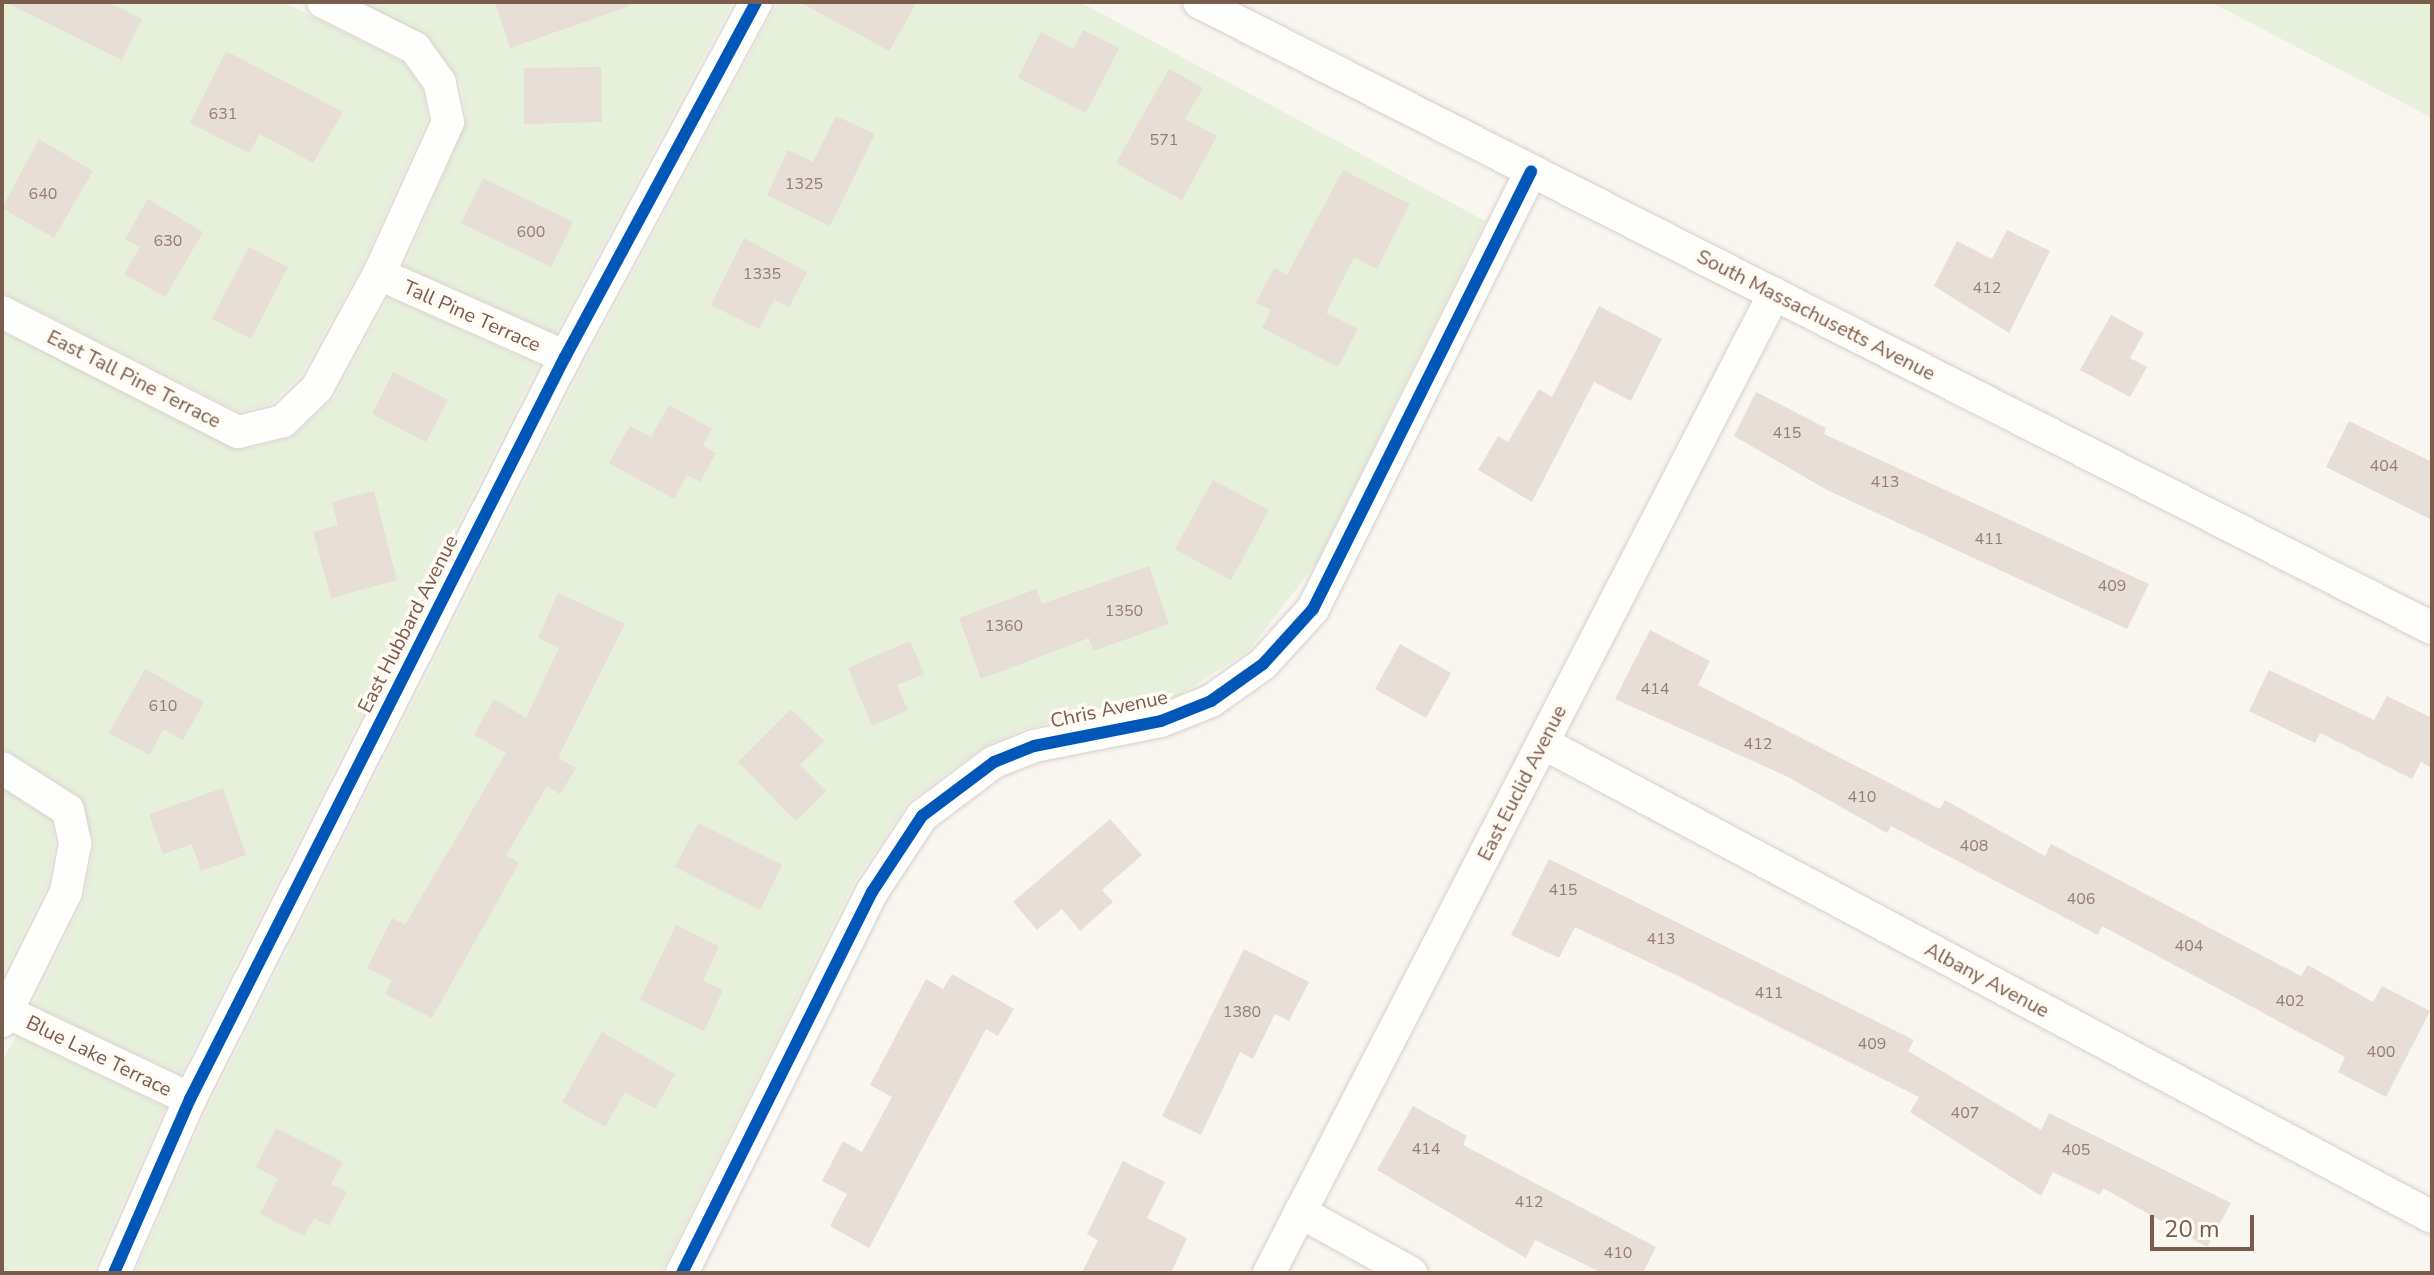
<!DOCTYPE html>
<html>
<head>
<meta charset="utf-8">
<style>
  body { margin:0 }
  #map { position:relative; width:2434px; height:1275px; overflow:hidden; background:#f9f5f0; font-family:"Nunito Sans",sans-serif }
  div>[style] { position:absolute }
  .green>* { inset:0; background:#e7f0db }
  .building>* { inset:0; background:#e6ded7 }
  .roads { filter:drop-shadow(0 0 2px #d7d1cb) drop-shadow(0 0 2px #d7d1cb) }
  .street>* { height:32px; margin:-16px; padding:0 16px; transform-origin:16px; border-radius:16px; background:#fefefd }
  .cycleway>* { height:12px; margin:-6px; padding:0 6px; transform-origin:6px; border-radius:6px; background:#0057b8 }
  span { translate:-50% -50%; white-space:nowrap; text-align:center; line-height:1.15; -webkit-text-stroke:7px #fffaf3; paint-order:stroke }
  .number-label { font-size:16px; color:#977e72 }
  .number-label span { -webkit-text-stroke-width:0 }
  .street-label { font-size:20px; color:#7a5c4d }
  .frame { position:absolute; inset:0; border:4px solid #7a5c4d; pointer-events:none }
  .scale { position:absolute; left:2150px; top:1215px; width:104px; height:36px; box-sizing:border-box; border:4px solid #7a5c4d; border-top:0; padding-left:10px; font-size:24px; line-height:28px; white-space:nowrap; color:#7a5c4d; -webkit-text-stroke:6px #fffaf3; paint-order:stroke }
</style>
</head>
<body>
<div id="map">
  <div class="green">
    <i style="clip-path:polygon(2px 2px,283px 2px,403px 62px,422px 88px,428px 118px,362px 265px,300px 376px,271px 404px,239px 412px,2px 292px)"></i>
    <i style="clip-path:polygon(362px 2px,733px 2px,555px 334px,405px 266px,467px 120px,460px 81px,431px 40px)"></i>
    <i style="clip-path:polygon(778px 2px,1080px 2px,1485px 221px,1318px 561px,1249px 650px,1180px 695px,1027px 728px,985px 746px,908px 802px,854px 883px,661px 1273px,135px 1273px,208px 1108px,583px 366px)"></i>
    <i style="clip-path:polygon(2211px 2px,2432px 2px,2432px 118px)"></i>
    <i style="clip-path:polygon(389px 297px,538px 365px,180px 1075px,33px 1005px,85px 896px,94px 843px,80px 797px,2px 748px,2px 332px,246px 449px,290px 438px,334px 398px)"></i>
    <i style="clip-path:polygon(2px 787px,51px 819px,55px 843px,48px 884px,2px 977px)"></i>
    <i style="clip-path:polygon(16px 1036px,165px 1107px,92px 1273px,2px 1273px,2px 1061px)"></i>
  </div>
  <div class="building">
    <i style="clip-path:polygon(5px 2px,108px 2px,142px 19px,122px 60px)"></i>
    <i style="clip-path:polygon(495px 2px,629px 2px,630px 6px,510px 48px)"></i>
    <i style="clip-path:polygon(800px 2px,917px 2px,889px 51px)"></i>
    <i style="clip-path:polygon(1083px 30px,1119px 48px,1086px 113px,1018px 78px,1041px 32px,1073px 49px)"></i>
    <i style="clip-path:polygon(226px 51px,343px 112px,313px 163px,260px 134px,249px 153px,190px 123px)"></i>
    <i style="clip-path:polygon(601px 67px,602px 122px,524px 124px,524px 68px)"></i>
    <i style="clip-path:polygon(1169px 69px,1203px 88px,1185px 119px,1217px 136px,1182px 200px,1116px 163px)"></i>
    <i style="clip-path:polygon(836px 116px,875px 134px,830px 226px,767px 195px,788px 150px,813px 162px)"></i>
    <i style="clip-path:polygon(39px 139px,93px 171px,54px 238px,2px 208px)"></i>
    <i style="clip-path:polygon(1343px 170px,1410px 204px,1377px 269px,1354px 257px,1326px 313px,1358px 329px,1338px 367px,1262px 328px,1271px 310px,1256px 303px,1274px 268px,1287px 275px)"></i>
    <i style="clip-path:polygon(483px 178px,573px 222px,551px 267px,461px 223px)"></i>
    <i style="clip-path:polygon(148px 199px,203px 232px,165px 297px,124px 274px,140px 247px,125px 239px)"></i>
    <i style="clip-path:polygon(2007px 230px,2050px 251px,2009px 333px,1934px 286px,1957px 241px,1992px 259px)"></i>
    <i style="clip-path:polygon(744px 238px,807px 272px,789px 307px,774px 300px,759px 329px,711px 305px)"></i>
    <i style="clip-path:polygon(249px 247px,288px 267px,251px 339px,212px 319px)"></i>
    <i style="clip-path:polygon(1599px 306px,1662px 339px,1631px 401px,1594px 382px,1532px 502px,1478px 470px,1498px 436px,1508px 442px,1539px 389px,1552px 397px)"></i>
    <i style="clip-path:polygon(2111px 315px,2144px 333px,2130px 358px,2147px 367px,2130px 397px,2080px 370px)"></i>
    <i style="clip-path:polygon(393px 372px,448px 400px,426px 442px,372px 414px)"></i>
    <i style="clip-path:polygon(1756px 392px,1826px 428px,1824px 434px,2149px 584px,2127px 629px,1827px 490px,1734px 436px)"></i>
    <i style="clip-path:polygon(669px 405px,712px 429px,703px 446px,716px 453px,700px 482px,687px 475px,674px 499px,609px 463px,630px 426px,651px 437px)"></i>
    <i style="clip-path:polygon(2349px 421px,2432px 462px,2432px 520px,2326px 467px)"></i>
    <i style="clip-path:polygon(1213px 480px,1269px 510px,1231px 580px,1175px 549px)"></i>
    <i style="clip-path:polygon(374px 491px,397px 580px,331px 598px,313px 532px,338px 525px,332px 502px)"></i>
    <i style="clip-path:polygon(1149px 566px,1169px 624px,1093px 651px,1089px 638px,981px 679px,959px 618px,1036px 589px,1042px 604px)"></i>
    <i style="clip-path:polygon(558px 593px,625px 624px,558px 758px,576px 768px,560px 794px,547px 786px,506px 855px,519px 863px,432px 1018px,385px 994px,392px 980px,367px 968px,392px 918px,405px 925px,506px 753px,474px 735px,494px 699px,526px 718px,559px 648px,538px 638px)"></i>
    <i style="clip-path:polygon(1650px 630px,1710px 661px,1698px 685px,1940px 809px,1945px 800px,2045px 856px,2051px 844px,2301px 976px,2308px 965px,2373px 1002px,2382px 986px,2430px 1011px,2386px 1097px,2338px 1072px,2345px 1057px,2102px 926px,2098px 935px,1891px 826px,1887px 833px,1786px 776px,1615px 699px)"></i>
    <i style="clip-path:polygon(910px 641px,924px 674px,897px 685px,908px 710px,872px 726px,848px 668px)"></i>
    <i style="clip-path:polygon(1400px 644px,1451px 673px,1426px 718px,1375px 689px)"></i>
    <i style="clip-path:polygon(145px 669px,204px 702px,183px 740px,163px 729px,150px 755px,109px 733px)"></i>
    <i style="clip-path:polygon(2269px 670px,2374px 720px,2387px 696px,2432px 718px,2432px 768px,2421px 762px,2412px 779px,2320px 733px,2315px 743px,2249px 711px)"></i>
    <i style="clip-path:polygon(791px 709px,824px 741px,800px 765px,826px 791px,796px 821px,738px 762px)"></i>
    <i style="clip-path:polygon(223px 788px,246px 855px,201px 871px,192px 844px,163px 854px,149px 814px)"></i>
    <i style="clip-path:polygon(1110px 819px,1142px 855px,1102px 890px,1113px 902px,1080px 931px,1062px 909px,1037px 930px,1013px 902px)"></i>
    <i style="clip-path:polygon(698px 823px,782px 865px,760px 910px,675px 867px)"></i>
    <i style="clip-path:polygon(1549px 859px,1914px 1040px,1908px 1051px,2041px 1130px,2049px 1113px,2231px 1203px,2207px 1247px,2103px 1188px,2100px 1195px,2053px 1172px,2041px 1196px,1910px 1112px,1919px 1097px,1682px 978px,1575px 927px,1559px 958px,1511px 935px)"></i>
    <i style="clip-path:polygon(676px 925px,719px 946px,703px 981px,723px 990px,704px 1031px,640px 1000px)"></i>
    <i style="clip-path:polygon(1244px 949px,1309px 982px,1289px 1021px,1275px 1014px,1253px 1059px,1240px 1052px,1201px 1135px,1162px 1116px)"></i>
    <i style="clip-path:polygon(952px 974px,1014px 1009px,998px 1036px,986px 1029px,869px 1248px,830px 1226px,847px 1194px,822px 1181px,843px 1141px,862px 1152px,892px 1097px,870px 1085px,926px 979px,943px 989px)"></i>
    <i style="clip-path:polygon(602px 1032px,675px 1074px,655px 1109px,625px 1092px,605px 1127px,562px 1102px)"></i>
    <i style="clip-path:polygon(1413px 1106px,1467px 1136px,1463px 1145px,1656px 1247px,1643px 1273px,1602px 1273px,1535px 1240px,1526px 1258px,1377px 1170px)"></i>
    <i style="clip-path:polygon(276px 1128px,343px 1162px,331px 1184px,347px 1192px,329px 1226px,314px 1218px,304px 1236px,260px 1214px,278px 1179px,256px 1167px)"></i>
    <i style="clip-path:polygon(1123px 1161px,1165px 1182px,1147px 1218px,1187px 1238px,1171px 1273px,1082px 1273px,1098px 1240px,1087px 1234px)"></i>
  </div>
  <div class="roads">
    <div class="street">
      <i style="left:1199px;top:2px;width:1383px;rotate:26.92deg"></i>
      <i style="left:379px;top:274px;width:204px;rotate:24deg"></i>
      <i style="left:2px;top:312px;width:265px;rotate:27deg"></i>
      <i style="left:238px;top:432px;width:46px;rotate:-13.7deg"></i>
      <i style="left:283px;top:421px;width:47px;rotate:-44.1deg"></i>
      <i style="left:317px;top:388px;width:130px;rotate:-61.5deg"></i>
      <i style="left:379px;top:274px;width:167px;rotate:-65.6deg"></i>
      <i style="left:448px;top:122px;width:40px;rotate:-102deg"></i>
      <i style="left:440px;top:83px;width:43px;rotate:-125.5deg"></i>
      <i style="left:415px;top:48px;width:103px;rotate:-153.4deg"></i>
      <i style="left:1543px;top:743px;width:1007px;rotate:28.07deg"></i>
      <i style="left:2px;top:768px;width:78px;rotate:32.5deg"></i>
      <i style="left:68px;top:810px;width:35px;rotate:78deg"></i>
      <i style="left:75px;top:844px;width:49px;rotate:100.6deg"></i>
      <i style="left:66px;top:892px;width:144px;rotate:116.4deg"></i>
      <i style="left:7px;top:1012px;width:203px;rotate:25.4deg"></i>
      <i style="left:1300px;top:1212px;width:127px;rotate:28.8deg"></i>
      <i style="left:114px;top:1273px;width:190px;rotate:-66.4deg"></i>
      <i style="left:190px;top:1099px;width:831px;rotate:-63.19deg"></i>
      <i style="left:565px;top:357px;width:403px;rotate:-61.7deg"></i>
      <i style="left:682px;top:1273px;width:426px;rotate:-63.5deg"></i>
      <i style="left:872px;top:892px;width:91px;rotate:-56.7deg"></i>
      <i style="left:922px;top:816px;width:90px;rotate:-36.9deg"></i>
      <i style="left:994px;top:762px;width:43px;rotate:-21.8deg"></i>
      <i style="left:1034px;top:746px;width:129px;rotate:-11.1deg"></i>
      <i style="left:1161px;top:721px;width:54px;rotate:-21.8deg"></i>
      <i style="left:1211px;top:701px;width:64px;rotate:-35.4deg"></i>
      <i style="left:1263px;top:664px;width:74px;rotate:-47.7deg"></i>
      <i style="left:1313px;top:609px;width:489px;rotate:-63.5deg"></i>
      <i style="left:1269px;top:1273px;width:1102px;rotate:-62.71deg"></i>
    </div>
  </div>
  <div class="cycleway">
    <i style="left:114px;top:1273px;width:190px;rotate:-66.4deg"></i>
    <i style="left:190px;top:1099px;width:831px;rotate:-63.19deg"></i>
    <i style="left:565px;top:357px;width:403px;rotate:-61.7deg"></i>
    <i style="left:682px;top:1273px;width:426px;rotate:-63.5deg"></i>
    <i style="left:872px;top:892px;width:91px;rotate:-56.7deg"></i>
    <i style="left:922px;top:816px;width:90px;rotate:-36.9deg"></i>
    <i style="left:994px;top:762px;width:43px;rotate:-21.8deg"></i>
    <i style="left:1034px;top:746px;width:129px;rotate:-11.1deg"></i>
    <i style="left:1161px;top:721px;width:54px;rotate:-21.8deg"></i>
    <i style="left:1211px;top:701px;width:64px;rotate:-35.4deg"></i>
    <i style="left:1263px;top:664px;width:74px;rotate:-47.7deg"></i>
    <i style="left:1313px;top:609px;width:489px;rotate:-63.5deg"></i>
  </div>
  <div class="number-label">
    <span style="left:223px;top:114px">631</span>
    <span style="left:1164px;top:140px">571</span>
    <span style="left:804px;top:184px">1325</span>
    <span style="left:43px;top:194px">640</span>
    <span style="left:531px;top:232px">600</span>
    <span style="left:168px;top:241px">630</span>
    <span style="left:762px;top:274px">1335</span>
    <span style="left:1987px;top:288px">412</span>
    <span style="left:1787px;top:433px">415</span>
    <span style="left:2384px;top:466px">404</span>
    <span style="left:1885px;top:482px">413</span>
    <span style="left:1989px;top:539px">411</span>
    <span style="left:2112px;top:586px">409</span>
    <span style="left:1124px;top:611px">1350</span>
    <span style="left:1004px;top:626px">1360</span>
    <span style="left:1655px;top:689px">414</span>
    <span style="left:163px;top:706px">610</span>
    <span style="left:1758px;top:744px">412</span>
    <span style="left:1862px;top:797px">410</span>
    <span style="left:1974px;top:846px">408</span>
    <span style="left:1563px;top:890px">415</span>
    <span style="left:2081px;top:899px">406</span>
    <span style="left:1661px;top:939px">413</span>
    <span style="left:2189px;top:946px">404</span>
    <span style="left:1769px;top:993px">411</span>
    <span style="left:2290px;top:1001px">402</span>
    <span style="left:1242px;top:1012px">1380</span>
    <span style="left:1872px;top:1044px">409</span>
    <span style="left:2381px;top:1052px">400</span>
    <span style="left:1965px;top:1113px">407</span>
    <span style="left:1426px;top:1149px">414</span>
    <span style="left:2076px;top:1150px">405</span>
    <span style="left:1529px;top:1202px">412</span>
    <span style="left:1618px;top:1253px">410</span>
  </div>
  <div class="street-label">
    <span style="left:1816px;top:315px;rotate:27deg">South Massachusetts Avenue</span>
    <span style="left:472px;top:316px;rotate:24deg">Tall Pine Terrace</span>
    <span style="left:134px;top:379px;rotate:27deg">East Tall Pine Terrace</span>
    <span style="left:408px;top:624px;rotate:-63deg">East Hubbard Avenue</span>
    <span style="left:1109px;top:709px;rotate:-12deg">Chris Avenue</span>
    <span style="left:1522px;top:783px;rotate:-63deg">East Euclid Avenue</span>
    <span style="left:1987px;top:980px;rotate:28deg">Albany Avenue</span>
    <span style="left:99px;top:1056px;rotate:26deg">Blue Lake Terrace</span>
  </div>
  <div class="frame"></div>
  <div class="scale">20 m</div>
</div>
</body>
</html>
